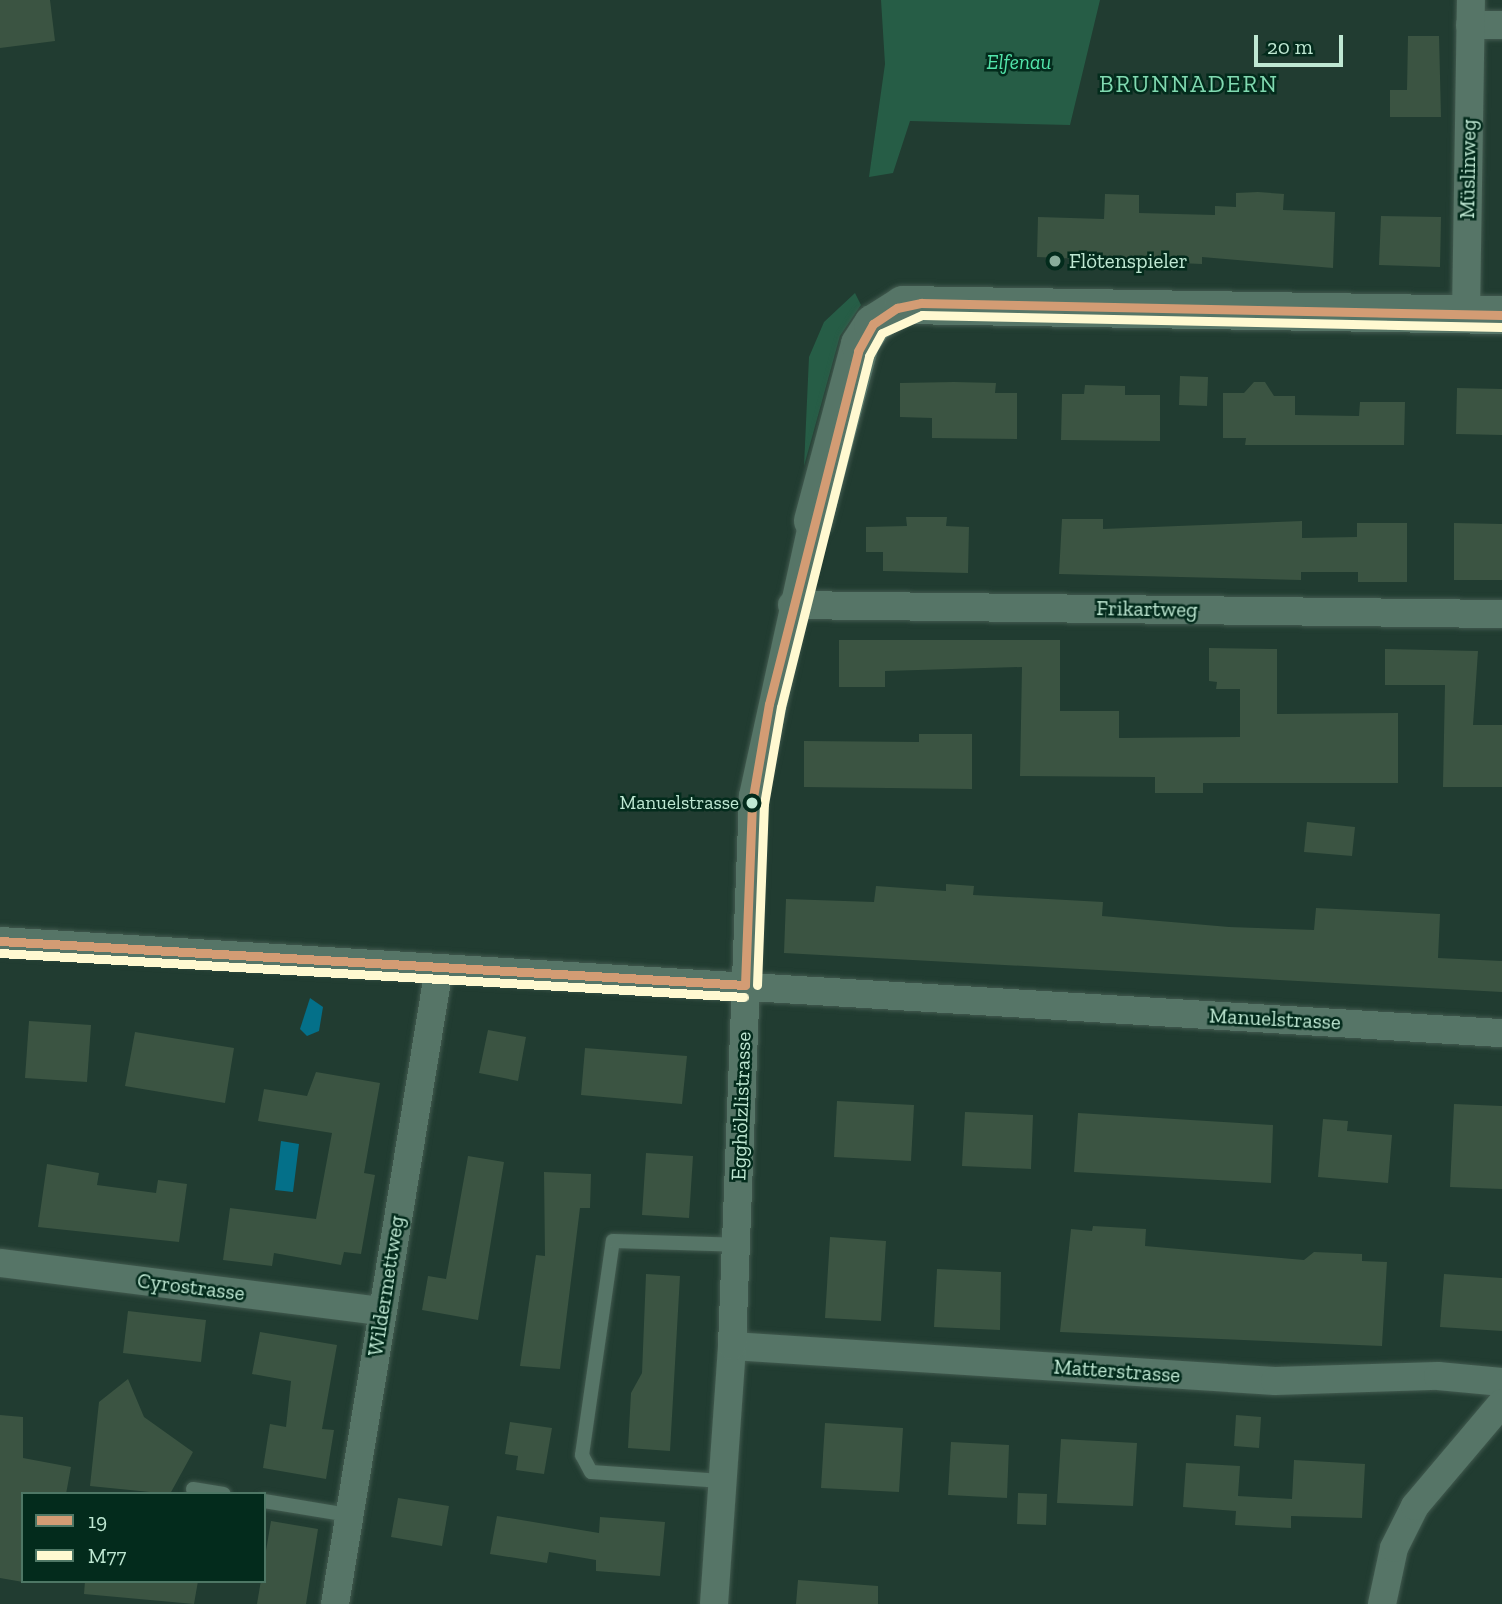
<!DOCTYPE html>
<html>
<head>
<meta charset="utf-8">
<style>
  body { margin:0 }
  #map { position:relative; width:1502px; height:1604px; overflow:hidden; background:#213c31; font-family:"Zilla Slab",serif }
  div>[style] { position:absolute }
  .green>* { inset:0; background:#265d46 }
  .water>* { inset:0; background:#047089 }
  .building>* { inset:0; background:#3b5442 }
  .roads { filter:drop-shadow(0 0 2px #425a4f) drop-shadow(0 0 2px #425a4f) }
  .lane>* { height:14px; margin:-7px; padding:0 7px; transform-origin:7px; border-radius:7px; background:#567567 }
  .street>* { height:28px; margin:-14px; padding:0 14px; transform-origin:14px; border-radius:14px; background:#567567 }
  .secondary>* { height:38px; margin:-19px; padding:0 19px; transform-origin:19px; border-radius:19px; background:#567567 }
  .bus-1>* { height:9px; margin:-4.5px; padding:0 4.5px; transform-origin:4.5px; border-radius:4.5px; background:#d39c74 }
  .bus-2>* { height:9px; margin:-4.5px; padding:0 4.5px; transform-origin:4.5px; border-radius:4.5px; background:#fff9d1 }
  .dots>* { width:19px; height:19px; translate:-50% -50%; box-sizing:border-box; border:4px solid #032b1c; border-radius:50% }
  span { translate:-50% -50%; white-space:nowrap; text-align:center; line-height:1.15; -webkit-text-stroke:5px #032b1c; paint-order:stroke }
  .bus-label { font-size:19px; color:#bfe8d3 }
  .right { translate:-100% -50%; text-align:right }
  .park-label { font-size:21px; color:#52e5aa; font-style:italic }
  .street-label { font-size:21px; color:#bfe8d3 }
  .poi-label { font-size:21px; color:#bfe8d3 }
  .left { translate:0 -50%; text-align:left }
  .quarter-label { font-size:24px; color:#81dab1; letter-spacing:2px }
  .legend { position:absolute; left:21px; top:1492px; width:245px; height:91px; box-sizing:border-box; background:#032b1c; border:2px solid #4e7765; margin:0; padding:9px 12px; list-style:none; font-size:21px; color:#bfe8d3 }
  .legend li { display:flex; align-items:center; gap:14px; height:35px }
  .legend b { width:35px; border:2px solid #4e7765 }
  .scale { position:absolute; left:1254px; top:35px; width:89px; height:32px; box-sizing:border-box; border:4px solid #bfe8d3; border-top:0; padding-left:9px; font-size:21px; line-height:24px; white-space:nowrap; color:#bfe8d3; -webkit-text-stroke:5px #032b1c; paint-order:stroke }
</style>
</head>
<body>
<div id="map">
  <div class="green">
    <i style="clip-path:polygon(881px 0,1100px 0,1070px 125px,910px 121px,893px 173px,869px 177px,885px 64px)"></i>
    <i style="clip-path:polygon(855px 293px,861px 305px,840px 336px,804px 466px,809px 357px,824px 322px)"></i>
  </div>
  <div class="water">
    <i style="clip-path:polygon(310px 998px,323px 1007px,319px 1031px,307px 1036px,300px 1029px)"></i>
    <i style="clip-path:polygon(281px 1141px,299px 1144px,293px 1192px,275px 1190px)"></i>
  </div>
  <div class="building">
    <i style="clip-path:polygon(0 0,50px 0,55px 41px,0 48px)"></i>
    <i style="clip-path:polygon(1408px 36px,1439px 36px,1441px 117px,1390px 117px,1390px 90px,1407px 90px)"></i>
    <i style="clip-path:polygon(1258px 192px,1284px 194px,1283px 210px,1335px 212px,1333px 268px,1202px 257px,1202px 264px,1037px 257px,1038px 217px,1104px 219px,1105px 194px,1139px 195px,1139px 213px,1215px 215px,1215px 206px,1236px 207px,1236px 193px)"></i>
    <i style="clip-path:polygon(1381px 216px,1441px 217px,1440px 267px,1379px 265px)"></i>
    <i style="clip-path:polygon(1180px 376px,1208px 377px,1207px 406px,1179px 405px)"></i>
    <i style="clip-path:polygon(954px 382px,996px 383px,995px 393px,1017px 393px,1017px 439px,932px 438px,932px 418px,900px 417px,900px 383px)"></i>
    <i style="clip-path:polygon(1254px 382px,1265px 382px,1274px 396px,1295px 396px,1295px 415px,1359px 416px,1360px 402px,1405px 402px,1404px 445px,1245px 445px,1246px 438px,1223px 438px,1223px 393px,1244px 393px)"></i>
    <i style="clip-path:polygon(1085px 385px,1125px 386px,1125px 395px,1160px 395px,1160px 441px,1061px 440px,1062px 394px,1084px 394px)"></i>
    <i style="clip-path:polygon(1457px 388px,1502px 389px,1502px 435px,1456px 434px)"></i>
    <i style="clip-path:polygon(906px 517px,947px 517px,946px 526px,969px 527px,968px 573px,883px 571px,883px 552px,866px 552px,866px 527px,907px 526px)"></i>
    <i style="clip-path:polygon(1062px 519px,1103px 519px,1103px 529px,1302px 521px,1302px 538px,1357px 537px,1357px 523px,1407px 523px,1407px 582px,1358px 582px,1358px 572px,1301px 572px,1301px 580px,1059px 574px)"></i>
    <i style="clip-path:polygon(1454px 523px,1502px 524px,1502px 580px,1454px 580px)"></i>
    <i style="clip-path:polygon(839px 640px,1060px 640px,1060px 711px,1119px 711px,1119px 738px,1240px 737px,1240px 689px,1216px 689px,1217px 682px,1209px 681px,1209px 648px,1277px 649px,1277px 714px,1398px 713px,1398px 783px,1203px 783px,1203px 793px,1155px 793px,1155px 777px,1020px 776px,1022px 667px,885px 671px,885px 687px,839px 687px)"></i>
    <i style="clip-path:polygon(1385px 649px,1478px 651px,1473px 725px,1502px 725px,1502px 787px,1443px 787px,1445px 685px,1385px 685px)"></i>
    <i style="clip-path:polygon(919px 734px,972px 734px,972px 789px,804px 787px,804px 741px,919px 742px)"></i>
    <i style="clip-path:polygon(1307px 822px,1355px 827px,1352px 856px,1304px 852px)"></i>
    <i style="clip-path:polygon(946px 884px,974px 886px,973px 895px,1103px 902px,1102px 916px,1229px 927px,1314px 930px,1316px 908px,1440px 914px,1438px 958px,1502px 961px,1502px 992px,784px 953px,786px 899px,874px 902px,876px 886px,946px 891px)"></i>
    <i style="clip-path:polygon(29px 1021px,91px 1025px,87px 1082px,25px 1078px)"></i>
    <i style="clip-path:polygon(488px 1030px,526px 1037px,518px 1081px,479px 1073px)"></i>
    <i style="clip-path:polygon(135px 1032px,234px 1048px,225px 1103px,125px 1086px)"></i>
    <i style="clip-path:polygon(585px 1048px,687px 1056px,682px 1104px,581px 1095px)"></i>
    <i style="clip-path:polygon(316px 1072px,380px 1083px,364px 1173px,375px 1175px,361px 1254px,344px 1252px,341px 1265px,274px 1253px,272px 1266px,223px 1260px,230px 1208px,316px 1219px,332px 1133px,258px 1121px,264px 1089px,307px 1096px)"></i>
    <i style="clip-path:polygon(837px 1101px,914px 1105px,911px 1161px,834px 1157px)"></i>
    <i style="clip-path:polygon(1454px 1104px,1502px 1106px,1502px 1189px,1450px 1187px)"></i>
    <i style="clip-path:polygon(965px 1112px,1033px 1115px,1031px 1169px,962px 1166px)"></i>
    <i style="clip-path:polygon(1078px 1113px,1273px 1125px,1271px 1183px,1074px 1172px)"></i>
    <i style="clip-path:polygon(1323px 1119px,1348px 1121px,1347px 1131px,1392px 1135px,1388px 1183px,1318px 1177px)"></i>
    <i style="clip-path:polygon(646px 1153px,693px 1156px,689px 1218px,642px 1215px)"></i>
    <i style="clip-path:polygon(468px 1156px,504px 1162px,478px 1320px,422px 1310px,428px 1276px,446px 1279px)"></i>
    <i style="clip-path:polygon(47px 1164px,99px 1173px,97px 1185px,156px 1193px,158px 1180px,187px 1184px,179px 1242px,38px 1227px)"></i>
    <i style="clip-path:polygon(544px 1172px,591px 1174px,590px 1208px,580px 1208px,560px 1369px,520px 1366px,536px 1255px,545px 1256px)"></i>
    <i style="clip-path:polygon(1093px 1226px,1146px 1229px,1145px 1246px,1304px 1260px,1314px 1252px,1362px 1254px,1362px 1261px,1387px 1262px,1382px 1346px,1060px 1332px,1071px 1229px,1092px 1231px)"></i>
    <i style="clip-path:polygon(830px 1237px,886px 1241px,881px 1321px,825px 1318px)"></i>
    <i style="clip-path:polygon(937px 1269px,1001px 1272px,1000px 1330px,934px 1327px)"></i>
    <i style="clip-path:polygon(646px 1274px,680px 1276px,670px 1451px,628px 1448px,631px 1393px,642px 1373px)"></i>
    <i style="clip-path:polygon(1444px 1274px,1502px 1278px,1502px 1331px,1440px 1327px)"></i>
    <i style="clip-path:polygon(128px 1311px,206px 1320px,201px 1362px,123px 1353px)"></i>
    <i style="clip-path:polygon(260px 1332px,337px 1345px,322px 1429px,334px 1430px,326px 1479px,263px 1468px,270px 1424px,286px 1427px,291px 1381px,252px 1374px)"></i>
    <i style="clip-path:polygon(128px 1379px,144px 1417px,193px 1452px,170px 1494px,90px 1486px,99px 1402px)"></i>
    <i style="clip-path:polygon(0 1415px,23px 1417px,23px 1458px,71px 1467px,66px 1494px,23px 1494px,23px 1582px,0 1578px)"></i>
    <i style="clip-path:polygon(1236px 1415px,1261px 1417px,1259px 1448px,1234px 1446px)"></i>
    <i style="clip-path:polygon(510px 1422px,552px 1428px,544px 1474px,516px 1470px,518px 1456px,505px 1454px)"></i>
    <i style="clip-path:polygon(825px 1423px,903px 1428px,899px 1492px,821px 1488px)"></i>
    <i style="clip-path:polygon(1061px 1439px,1137px 1443px,1133px 1506px,1057px 1503px)"></i>
    <i style="clip-path:polygon(951px 1442px,1009px 1445px,1007px 1498px,948px 1495px)"></i>
    <i style="clip-path:polygon(1294px 1460px,1365px 1464px,1362px 1518px,1291px 1516px,1291px 1528px,1235px 1525px,1236px 1511px,1183px 1507px,1186px 1463px,1240px 1466px,1238px 1496px,1292px 1499px)"></i>
    <i style="clip-path:polygon(1018px 1493px,1047px 1494px,1046px 1525px,1017px 1524px)"></i>
    <i style="clip-path:polygon(398px 1498px,449px 1506px,442px 1546px,391px 1537px)"></i>
    <i style="clip-path:polygon(497px 1516px,599px 1533px,600px 1517px,665px 1522px,660px 1576px,596px 1571px,596px 1560px,549px 1552px,547px 1563px,490px 1554px)"></i>
    <i style="clip-path:polygon(271px 1521px,318px 1529px,306px 1604px,257px 1604px)"></i>
    <i style="clip-path:polygon(798px 1580px,878px 1586px,878px 1604px,796px 1604px)"></i>
    <i style="clip-path:polygon(85px 1581px,198px 1581px,194px 1604px,84px 1594px)"></i>
  </div>
  <div class="roads">
    <div class="lane">
      <i style="left:722px;top:1481px;width:131px;rotate:-176.1deg"></i>
      <i style="left:591px;top:1472px;width:19px;rotate:-118deg"></i>
      <i style="left:582px;top:1455px;width:216px;rotate:-81.8deg"></i>
      <i style="left:613px;top:1241px;width:124px;rotate:1.8deg"></i>
      <i style="left:193px;top:1489px;width:31px;rotate:9deg"></i>
      <i style="left:264px;top:1501px;width:86px;rotate:9.4deg"></i>
    </div>
    <div class="street">
      <i style="left:1470px;top:25px;width:32px"></i>
      <i style="left:1466px;top:314px;width:314px;rotate:-89.1deg"></i>
      <i style="left:792px;top:605px;width:710px;rotate:0.73deg"></i>
      <i style="left:0;top:941px;width:1505px;rotate:3.51deg"></i>
      <i style="left:0;top:1263px;width:385px;rotate:7.2deg"></i>
      <i style="left:732px;top:1346px;width:544px;rotate:3.69deg"></i>
      <i style="left:1275px;top:1381px;width:163px;rotate:-1.8deg"></i>
      <i style="left:1438px;top:1376px;width:64px;rotate:5.4deg"></i>
      <i style="left:335px;top:1604px;width:644px;rotate:-80.71deg"></i>
      <i style="left:714px;top:1604px;width:259px;rotate:-86deg"></i>
      <i style="left:732px;top:1346px;width:550px;rotate:-87.81deg"></i>
      <i style="left:753px;top:796px;width:281px;rotate:-77.7deg"></i>
      <i style="left:1382px;top:1604px;width:57px;rotate:-77.9deg"></i>
      <i style="left:1394px;top:1548px;width:47px;rotate:-63.4deg"></i>
      <i style="left:1415px;top:1506px;width:135px;rotate:-49.8deg"></i>
    </div>
    <div class="secondary">
      <i style="left:813px;top:521px;width:183px;rotate:-75.1deg"></i>
      <i style="left:860px;top:344px;width:24px;rotate:-57deg"></i>
      <i style="left:873px;top:324px;width:36px;rotate:-32deg"></i>
      <i style="left:903px;top:305px;width:599px;rotate:0.96deg"></i>
    </div>
  </div>
  <div class="bus-1">
    <i style="left:0;top:941px;width:746px;rotate:3.38deg"></i>
    <i style="left:745px;top:985px;width:182px;rotate:-87.8deg"></i>
    <i style="left:752px;top:803px;width:100px;rotate:-80.3deg"></i>
    <i style="left:769px;top:704px;width:364px;rotate:-75.8deg"></i>
    <i style="left:858px;top:351px;width:31px;rotate:-61deg"></i>
    <i style="left:873px;top:324px;width:29px;rotate:-34deg"></i>
    <i style="left:897px;top:308px;width:25px;rotate:-12deg"></i>
    <i style="left:921px;top:303px;width:581px;rotate:1.18deg"></i>
  </div>
  <div class="bus-2">
    <i style="left:0;top:953px;width:745px;rotate:3.38deg"></i>
    <i style="left:757px;top:985px;width:181px;rotate:-87.8deg"></i>
    <i style="left:764px;top:804px;width:98px;rotate:-80.1deg"></i>
    <i style="left:781px;top:707px;width:362px;rotate:-75.9deg"></i>
    <i style="left:869px;top:356px;width:26px;rotate:-61deg"></i>
    <i style="left:882px;top:333px;width:44px;rotate:-24.2deg"></i>
    <i style="left:922px;top:315px;width:580px;rotate:1.19deg"></i>
  </div>
  <div class="dots">
    <i style="left:1055px;top:261px;background:#88ac9a"></i>
    <i style="left:752px;top:803px;background:#bfe8d3"></i>
  </div>
  <div class="bus-label">
    <span class="right" style="left:739px;top:803px">Manuelstrasse</span>
  </div>
  <div class="park-label">
    <span style="left:1019px;top:62px">Elfenau</span>
  </div>
  <div class="street-label">
    <span style="left:1468px;top:169px;rotate:-89deg">Müslinweg</span>
    <span style="left:1147px;top:609px;rotate:1deg">Frikartweg</span>
    <span style="left:1275px;top:1019px;rotate:3deg">Manuelstrasse</span>
    <span style="left:741px;top:1106px;rotate:-88deg">Egghölzlistrasse</span>
    <span style="left:386px;top:1286px;rotate:-81deg">Wildermettweg</span>
    <span style="left:191px;top:1287px;rotate:7deg">Cyrostrasse</span>
    <span style="left:1117px;top:1371px;rotate:4deg">Matterstrasse</span>
  </div>
  <div class="poi-label">
    <span class="left" style="left:1069px;top:261px">Flötenspieler</span>
  </div>
  <div class="quarter-label">
    <span style="left:1189px;top:84px">BRUNNADERN</span>
  </div>
  <ul class="legend">
  <li><b style="height:9px;background:#d39c74"></b>19</li>
  <li><b style="height:9px;background:#fff9d1"></b>M77</li>
  </ul>
  <div class="scale">20 m</div>
</div>
</body>
</html>
